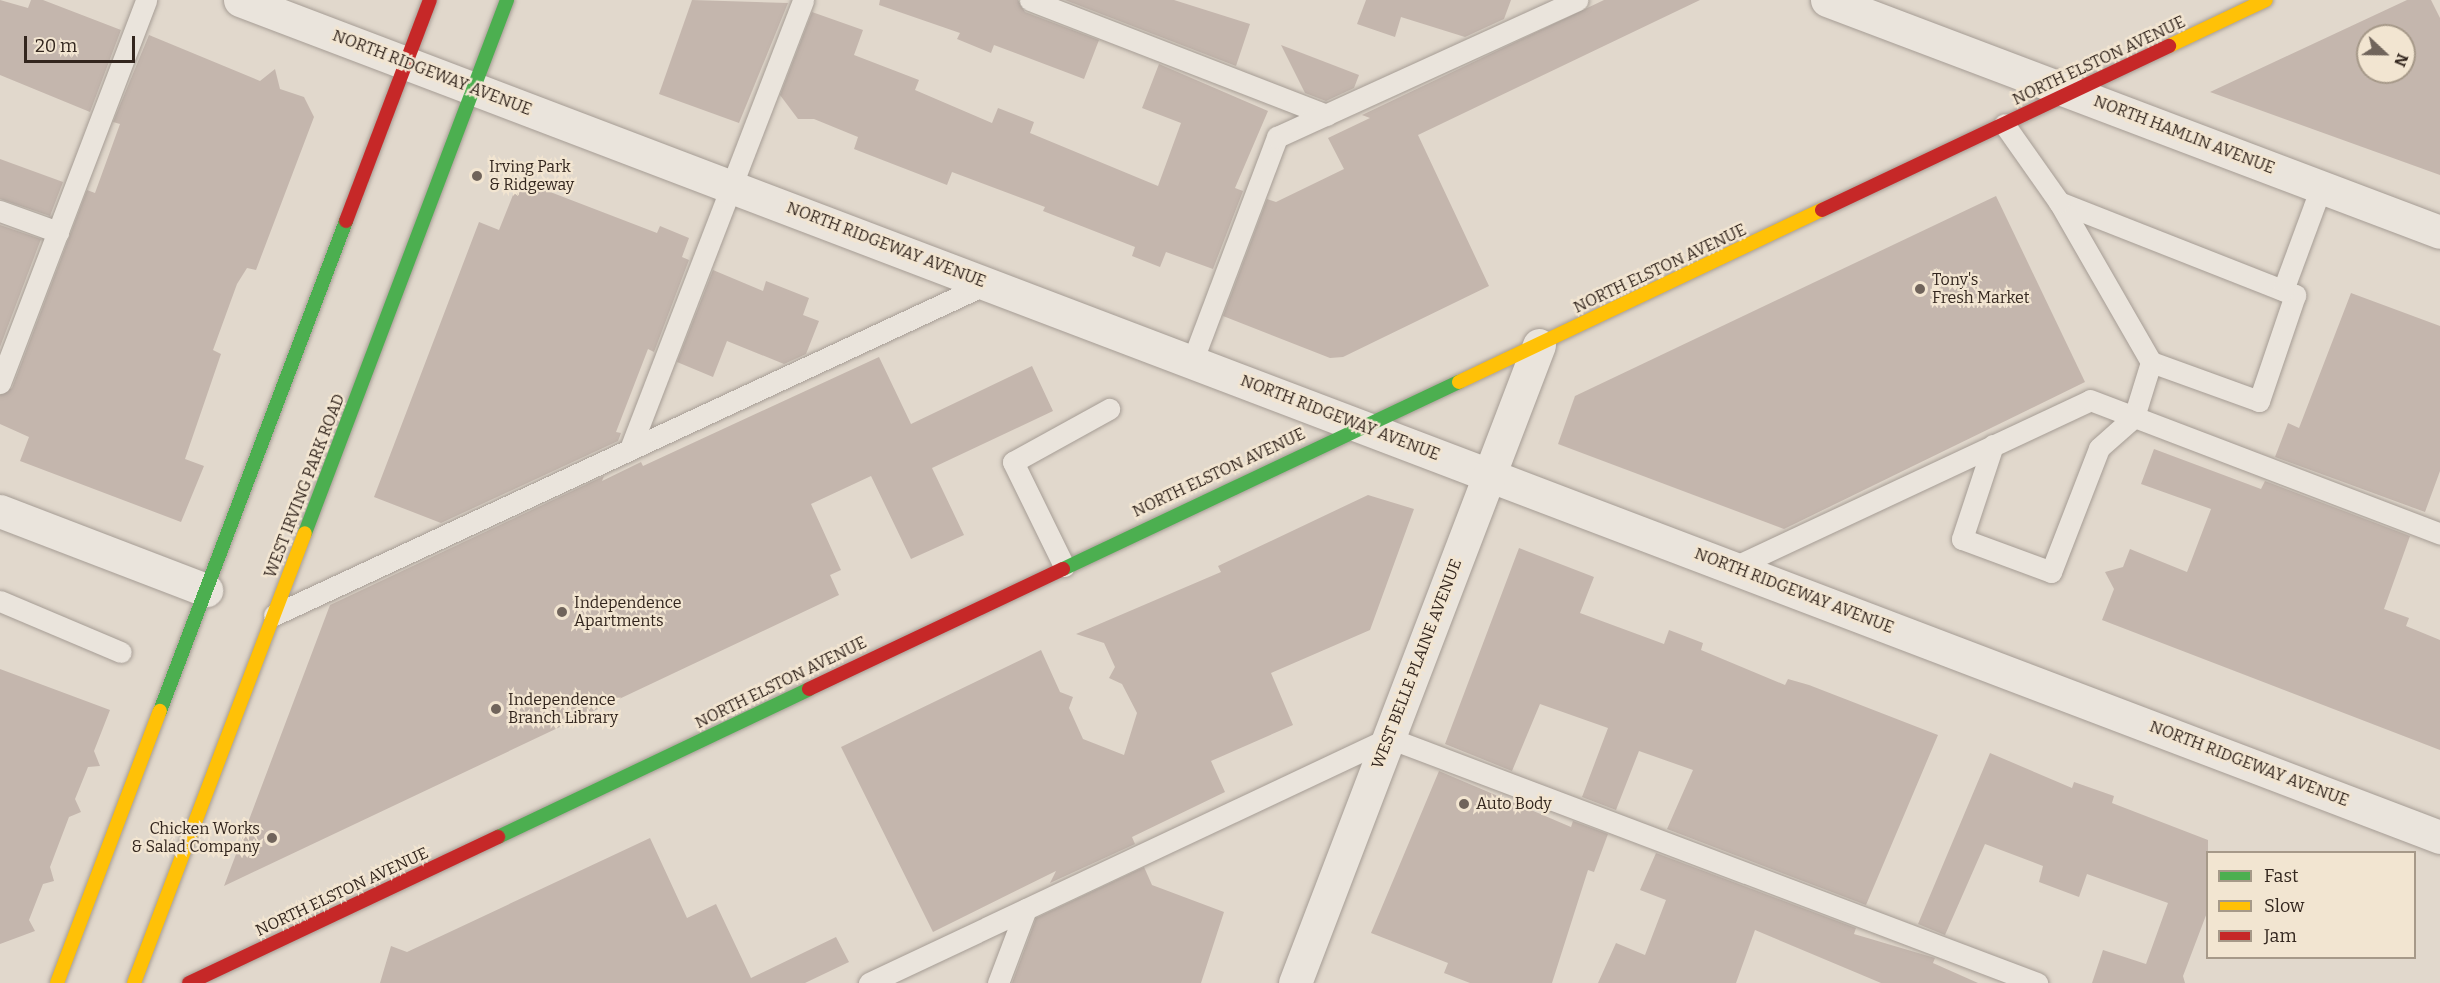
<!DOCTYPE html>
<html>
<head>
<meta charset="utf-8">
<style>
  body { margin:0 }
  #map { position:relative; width:2440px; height:983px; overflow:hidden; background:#e1d8cc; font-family:Bitter,serif }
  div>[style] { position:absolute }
  .building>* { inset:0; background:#c4b6ad }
  .roads { filter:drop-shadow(0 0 2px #a69d95) drop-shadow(0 0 2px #a69d95) }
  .lane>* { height:21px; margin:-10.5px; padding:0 10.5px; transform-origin:10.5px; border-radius:10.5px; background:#eae4dc }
  .street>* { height:33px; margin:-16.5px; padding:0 16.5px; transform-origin:16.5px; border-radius:16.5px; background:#eae4dc }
  .fast>* { height:14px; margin:-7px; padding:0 7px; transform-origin:7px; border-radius:7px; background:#4caf50 }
  .slow>* { height:14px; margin:-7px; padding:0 7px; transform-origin:7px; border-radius:7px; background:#ffc107 }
  .jam>* { height:14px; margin:-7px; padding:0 7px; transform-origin:7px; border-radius:7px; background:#c62828 }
  .dots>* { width:16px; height:16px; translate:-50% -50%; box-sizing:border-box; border:3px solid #f2e5d1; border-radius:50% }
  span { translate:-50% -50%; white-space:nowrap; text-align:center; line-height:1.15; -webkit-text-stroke:4.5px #f2e5d1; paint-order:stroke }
  .street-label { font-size:16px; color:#33261e }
  .poi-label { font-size:16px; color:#33261e }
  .left { translate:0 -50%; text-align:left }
  .right { translate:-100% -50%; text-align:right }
  .legend { position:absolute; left:2206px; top:851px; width:210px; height:108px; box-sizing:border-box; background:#f2e5d1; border:2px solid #a69989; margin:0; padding:8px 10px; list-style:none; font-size:18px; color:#33261e }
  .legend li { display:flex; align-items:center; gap:12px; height:30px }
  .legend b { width:30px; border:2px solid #a69989 }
  .north { position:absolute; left:2356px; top:24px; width:60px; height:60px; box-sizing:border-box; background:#f2e5d1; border:2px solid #a69989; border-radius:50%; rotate:112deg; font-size:16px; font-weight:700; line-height:24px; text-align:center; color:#33261e }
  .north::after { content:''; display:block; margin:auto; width:21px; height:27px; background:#70645b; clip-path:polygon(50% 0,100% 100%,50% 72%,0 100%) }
  .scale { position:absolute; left:24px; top:36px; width:111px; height:27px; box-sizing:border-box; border:3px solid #33261e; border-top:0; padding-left:8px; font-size:18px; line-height:21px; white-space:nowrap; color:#33261e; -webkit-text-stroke:4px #f2e5d1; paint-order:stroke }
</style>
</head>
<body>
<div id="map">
  <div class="building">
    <i style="clip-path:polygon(0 0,28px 8px,31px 0,43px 0,121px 30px,90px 112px,0 75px)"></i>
    <i style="clip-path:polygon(692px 0,788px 3px,739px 123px,659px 94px)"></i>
    <i style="clip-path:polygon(880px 0,1018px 0,1025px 12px,1099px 40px,1084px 79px,994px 45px,991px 53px,957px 39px,960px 33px,879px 5px)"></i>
    <i style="clip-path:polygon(1065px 0,1174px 0,1250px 24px,1236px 66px)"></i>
    <i style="clip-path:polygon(1366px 0,1511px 0,1504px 19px,1465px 37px,1401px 17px,1395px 37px,1357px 24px)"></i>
    <i style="clip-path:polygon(1604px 0,1700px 0,1418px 135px,1489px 286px,1343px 357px,1330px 358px,1223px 316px,1267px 199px,1276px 202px,1344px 169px,1328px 138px,1370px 118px,1362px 115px)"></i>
    <i style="clip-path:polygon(evenodd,2407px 0,2431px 0,2440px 18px,2440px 175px,2210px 92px,2407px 0,2368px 36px,2404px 36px,2404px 72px,2368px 72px,2368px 36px)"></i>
    <i style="clip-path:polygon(812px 12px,863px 30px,854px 55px,919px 80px,915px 90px,992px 123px,998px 108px,1034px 122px,1030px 133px,1158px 186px,1181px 123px,1142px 108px,1159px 64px,1268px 111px,1235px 188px,1243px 191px,1213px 269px,1166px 252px,1160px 267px,1132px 256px,1135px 247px,1043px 211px,1045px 207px,952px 172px,947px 185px,854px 149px,858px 137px,814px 119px,798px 119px,780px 95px)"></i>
    <i style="clip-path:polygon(149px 35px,260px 81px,275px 69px,280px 89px,304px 97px,314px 117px,256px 270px,247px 268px,237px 284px,213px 350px,221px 354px,185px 459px,204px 466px,181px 522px,20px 461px,29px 437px,0 424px,0 395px,12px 388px,87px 190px,95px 193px,120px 124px,113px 122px)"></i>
    <i style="clip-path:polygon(1281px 45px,1359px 75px,1354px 88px,1326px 101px,1305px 93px)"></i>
    <i style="clip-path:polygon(0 159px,63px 182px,50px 216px,0 199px)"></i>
    <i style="clip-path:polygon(519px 180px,657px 233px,660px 226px,689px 238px,682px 257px,689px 260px,654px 352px,648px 349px,616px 432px,621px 433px,618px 441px,441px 523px,374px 497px,479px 222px,499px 230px)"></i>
    <i style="clip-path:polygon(1996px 196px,2085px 382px,1784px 529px,1558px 444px,1575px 396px)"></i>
    <i style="clip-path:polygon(0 225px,41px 239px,0 347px)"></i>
    <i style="clip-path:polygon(713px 270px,763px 291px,766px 281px,809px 298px,803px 315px,819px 321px,806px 354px,784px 364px,727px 341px,713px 377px,677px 362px)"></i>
    <i style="clip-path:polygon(2351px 293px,2440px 326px,2440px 471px,2425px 512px,2275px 457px,2288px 423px,2299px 428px)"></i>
    <i style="clip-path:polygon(879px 357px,911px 424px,1032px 366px,1053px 411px,932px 468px,964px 535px,911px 559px,871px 476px,811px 504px,841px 570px,830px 575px,839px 595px,224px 886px,330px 605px,604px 476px,602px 481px,641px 462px,643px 466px)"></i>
    <i style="clip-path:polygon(2154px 449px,2261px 489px,2265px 481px,2410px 536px,2384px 609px,2409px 618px,2406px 626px,2440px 640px,2440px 750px,2102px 620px,2114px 589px,2105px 572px,2123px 567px,2130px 549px,2187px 572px,2211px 509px,2141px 484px)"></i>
    <i style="clip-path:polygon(1368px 495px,1414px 509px,1370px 630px,1271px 673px,1293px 725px,1211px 761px,1225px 792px,1132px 837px,1135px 844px,1050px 883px,1056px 871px,933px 932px,841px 747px,1041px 650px,1060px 692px,1073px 697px,1069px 708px,1083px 739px,1124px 755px,1137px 713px,1122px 684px,1109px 678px,1115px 667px,1104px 643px,1076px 634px,1221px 572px,1218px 566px)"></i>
    <i style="clip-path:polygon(1519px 548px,1594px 577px,1580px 613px,1664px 644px,1669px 630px,1703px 643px,1701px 650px,1785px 685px,1788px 679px,1809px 685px,1938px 735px,1866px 905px,1667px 829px,1693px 770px,1639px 751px,1616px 810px,1582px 797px,1608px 728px,1540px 704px,1512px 771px,1445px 744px)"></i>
    <i style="clip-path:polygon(0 669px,110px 710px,94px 751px,100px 766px,88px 767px,75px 799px,81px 812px,69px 817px,50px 867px,54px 881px,43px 884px,29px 920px,35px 931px,0 944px)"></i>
    <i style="clip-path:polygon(1990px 753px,2072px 788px,2074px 782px,2114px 796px,2112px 803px,2208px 840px,2208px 910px,2183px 976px,2185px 983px,2092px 983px,2103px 950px,2146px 964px,2168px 903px,2087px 874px,2079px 897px,2039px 882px,2043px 866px,1985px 844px,1945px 935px,1918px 924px)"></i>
    <i style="clip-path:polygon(1439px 771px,1571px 827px,1573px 821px,1608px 834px,1594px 872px,1588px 870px,1552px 983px,1470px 983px,1444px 973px,1448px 963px,1371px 933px)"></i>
    <i style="clip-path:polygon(650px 838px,687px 918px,716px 904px,751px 978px,836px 937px,849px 962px,805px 983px,380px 983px,391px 946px,407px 952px)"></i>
    <i style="clip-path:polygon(1656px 853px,1856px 928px,1854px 934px,1935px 958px,1933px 963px,1978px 983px,1881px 983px,1755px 930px,1736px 983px,1598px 983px,1616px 943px,1645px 955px,1666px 900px,1640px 890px)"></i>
    <i style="clip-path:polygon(1144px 867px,1152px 885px,1224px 912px,1201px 983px,1012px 983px,1036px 918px)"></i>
  </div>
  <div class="roads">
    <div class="lane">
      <i style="left:1030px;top:0;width:318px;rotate:21.2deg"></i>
      <i style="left:2059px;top:202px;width:254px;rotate:21.5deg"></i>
      <i style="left:2295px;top:295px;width:112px;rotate:108.8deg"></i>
      <i style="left:2259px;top:401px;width:115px;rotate:-160.1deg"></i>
      <i style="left:0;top:211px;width:62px;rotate:19.9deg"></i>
      <i style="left:2283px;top:290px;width:110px;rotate:-69.7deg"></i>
      <i style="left:1192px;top:362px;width:241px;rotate:-69.3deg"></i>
      <i style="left:1277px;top:137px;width:330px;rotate:-24.5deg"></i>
      <i style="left:0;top:383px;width:410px;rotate:-69.1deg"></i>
      <i style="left:1993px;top:445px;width:99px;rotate:108.3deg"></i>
      <i style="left:1962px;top:539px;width:95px;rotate:20.3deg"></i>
      <i style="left:2051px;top:572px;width:133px;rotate:-68.8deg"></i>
      <i style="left:2099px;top:448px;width:47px;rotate:-41.5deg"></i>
      <i style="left:2134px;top:417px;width:58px;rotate:-72.8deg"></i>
      <i style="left:2151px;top:362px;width:185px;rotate:-119.9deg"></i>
      <i style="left:2059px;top:202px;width:95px;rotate:-125.2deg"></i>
      <i style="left:630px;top:449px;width:481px;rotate:-68.9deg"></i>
      <i style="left:1064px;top:566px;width:116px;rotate:-116.1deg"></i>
      <i style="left:1013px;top:462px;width:110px;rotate:-28.9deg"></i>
      <i style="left:1732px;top:568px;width:395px;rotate:-25.1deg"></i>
      <i style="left:2090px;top:400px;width:375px;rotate:20.9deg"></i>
      <i style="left:0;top:601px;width:131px;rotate:22.9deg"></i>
      <i style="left:274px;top:615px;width:785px;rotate:-24.93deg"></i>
      <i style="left:869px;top:983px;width:575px;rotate:-25.23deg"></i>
      <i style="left:1389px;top:738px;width:693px;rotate:20.71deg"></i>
      <i style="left:998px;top:983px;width:79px;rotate:-69.3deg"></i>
    </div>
    <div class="street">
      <i style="left:240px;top:0;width:2354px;rotate:20.83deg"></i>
      <i style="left:1827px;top:0;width:655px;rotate:20.73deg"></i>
      <i style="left:0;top:511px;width:221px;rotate:21deg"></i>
      <i style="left:1295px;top:983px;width:683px;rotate:-69.07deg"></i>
    </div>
    <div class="fast">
      <i style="left:305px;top:533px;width:570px;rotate:-69.24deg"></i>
      <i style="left:1063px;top:569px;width:438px;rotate:-25.3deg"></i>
      <i style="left:160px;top:711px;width:524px;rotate:-69.21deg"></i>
      <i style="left:498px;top:837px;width:344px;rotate:-25.4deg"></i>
    </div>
    <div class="slow">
      <i style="left:2169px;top:46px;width:107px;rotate:-25.4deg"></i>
      <i style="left:1459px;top:382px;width:402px;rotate:-25.4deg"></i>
      <i style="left:57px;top:983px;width:291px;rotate:-69.3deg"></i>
      <i style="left:134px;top:983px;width:481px;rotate:-69.2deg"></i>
    </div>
    <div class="jam">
      <i style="left:1822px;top:210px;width:384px;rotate:-25.3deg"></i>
      <i style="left:346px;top:221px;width:236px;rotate:-69.2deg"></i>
      <i style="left:809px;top:689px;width:281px;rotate:-25.3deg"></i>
      <i style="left:189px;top:983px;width:342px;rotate:-25.3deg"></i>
    </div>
  </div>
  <div class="dots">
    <i style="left:477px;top:176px;background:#70645b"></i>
    <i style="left:1920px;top:289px;background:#70645b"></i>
    <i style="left:562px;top:612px;background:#70645b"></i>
    <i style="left:496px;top:709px;background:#70645b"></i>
    <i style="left:1464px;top:804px;background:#70645b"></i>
    <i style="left:272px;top:838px;background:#70645b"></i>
  </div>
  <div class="street-label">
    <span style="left:2099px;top:61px;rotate:-25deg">NORTH ELSTON AVENUE</span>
    <span style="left:432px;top:73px;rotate:21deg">NORTH RIDGEWAY AVENUE</span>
    <span style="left:2184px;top:135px;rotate:21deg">NORTH HAMLIN AVENUE</span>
    <span style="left:886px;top:245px;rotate:21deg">NORTH RIDGEWAY AVENUE</span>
    <span style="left:1660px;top:269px;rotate:-25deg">NORTH ELSTON AVENUE</span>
    <span style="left:1340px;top:418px;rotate:21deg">NORTH RIDGEWAY AVENUE</span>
    <span style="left:1219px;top:473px;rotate:-25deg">NORTH ELSTON AVENUE</span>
    <span style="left:305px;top:486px;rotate:-69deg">WEST IRVING PARK ROAD</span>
    <span style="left:1794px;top:591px;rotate:21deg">NORTH RIDGEWAY AVENUE</span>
    <span style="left:1417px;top:664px;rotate:-69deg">WEST BELLE PLAINE AVENUE</span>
    <span style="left:781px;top:683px;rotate:-26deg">NORTH ELSTON AVENUE</span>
    <span style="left:2249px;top:764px;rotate:21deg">NORTH RIDGEWAY AVENUE</span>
    <span style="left:342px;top:892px;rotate:-25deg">NORTH ELSTON AVENUE</span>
  </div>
  <div class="poi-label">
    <span class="left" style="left:489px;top:176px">Irving Park<br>&amp; Ridgeway</span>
    <span class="left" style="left:1932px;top:289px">Tony's<br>Fresh Market</span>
    <span class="left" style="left:574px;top:612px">Independence<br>Apartments</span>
    <span class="left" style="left:508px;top:709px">Independence<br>Branch Library</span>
    <span class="left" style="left:1476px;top:804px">Auto Body</span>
    <span class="right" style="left:260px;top:838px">Chicken Works<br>&amp; Salad Company</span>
  </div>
  <ul class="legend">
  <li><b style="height:8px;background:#4caf50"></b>Fast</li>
  <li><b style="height:8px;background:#ffc107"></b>Slow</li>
  <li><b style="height:8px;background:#c62828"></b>Jam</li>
  </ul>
  <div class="north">N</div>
  <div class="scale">20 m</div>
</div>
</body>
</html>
